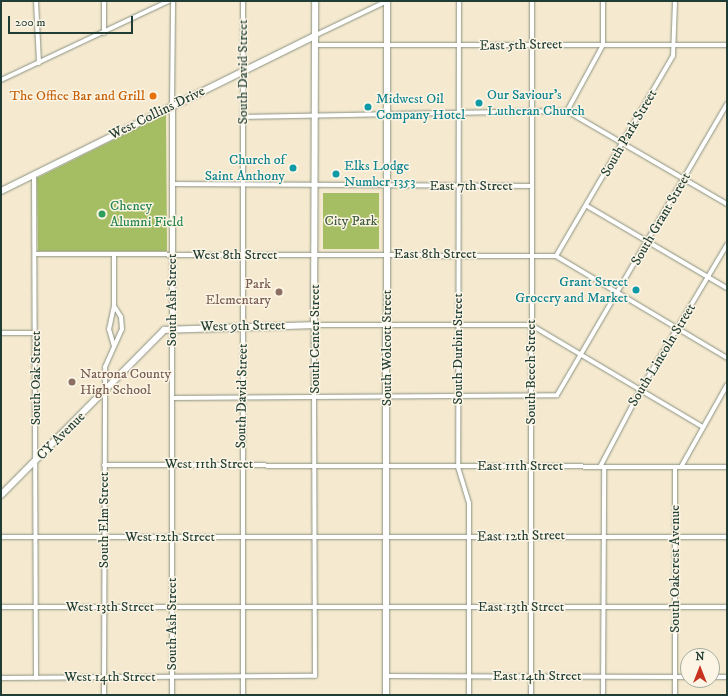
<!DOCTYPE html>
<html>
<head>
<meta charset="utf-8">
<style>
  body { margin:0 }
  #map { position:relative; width:728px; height:696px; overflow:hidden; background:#f5e9cf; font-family:"IM FELL DW Pica",serif }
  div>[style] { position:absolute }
  .green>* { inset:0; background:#a5be64 }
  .roads { filter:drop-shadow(0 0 1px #8a9382) drop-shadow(0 0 1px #8a9382) }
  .minor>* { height:4px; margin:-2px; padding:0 2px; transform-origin:2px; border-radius:2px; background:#fff }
  .tertiary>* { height:5px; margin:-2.5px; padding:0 2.5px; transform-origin:2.5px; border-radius:2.5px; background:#fff }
  .secondary>* { height:6px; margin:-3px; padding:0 3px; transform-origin:3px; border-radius:3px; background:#fff }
  .dots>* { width:11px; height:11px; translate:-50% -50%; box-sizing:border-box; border:2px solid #fcf5e5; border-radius:50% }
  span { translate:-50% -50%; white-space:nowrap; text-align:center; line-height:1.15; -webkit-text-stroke:3px #fcf5e5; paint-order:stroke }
  .street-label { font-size:14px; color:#1f3d34 }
  .culture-label { font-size:14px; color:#0d838f }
  .left { translate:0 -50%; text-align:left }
  .right { translate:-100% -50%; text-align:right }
  .food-label { font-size:14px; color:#c56008 }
  .leisure-label { font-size:14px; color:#27864d }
  .park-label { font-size:14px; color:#405d40 }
  .education-label { font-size:14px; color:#785e54 }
  .frame { position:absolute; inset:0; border:2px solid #1f3d34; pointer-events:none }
  .north { position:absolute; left:680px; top:648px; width:40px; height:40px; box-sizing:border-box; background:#fcf5e5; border:1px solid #a4ab9e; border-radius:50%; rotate:0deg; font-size:11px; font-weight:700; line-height:16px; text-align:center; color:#1f3d34 }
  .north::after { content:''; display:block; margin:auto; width:14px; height:18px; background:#c8321e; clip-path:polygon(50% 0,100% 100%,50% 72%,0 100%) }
  .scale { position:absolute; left:8px; top:16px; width:125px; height:18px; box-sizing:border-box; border:2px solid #1f3d34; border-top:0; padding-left:5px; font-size:12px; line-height:14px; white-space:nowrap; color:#1f3d34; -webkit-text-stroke:3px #fcf5e5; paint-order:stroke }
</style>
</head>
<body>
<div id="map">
  <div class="green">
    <i style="clip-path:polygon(166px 114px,167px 251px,38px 251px,37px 178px)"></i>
    <i style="clip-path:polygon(323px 193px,379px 193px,379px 249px,323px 249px)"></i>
  </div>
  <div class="roads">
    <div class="minor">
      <i style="left:36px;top:1px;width:62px;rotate:87.2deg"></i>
      <i style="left:104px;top:1px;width:32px;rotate:90deg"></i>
      <i style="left:243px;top:1px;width:694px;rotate:90deg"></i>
      <i style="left:459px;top:1px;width:466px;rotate:90.1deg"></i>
      <i style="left:458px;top:467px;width:38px;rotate:73deg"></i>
      <i style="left:469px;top:503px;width:192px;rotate:90deg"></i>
      <i style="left:314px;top:36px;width:81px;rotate:-25.6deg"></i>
      <i style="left:315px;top:45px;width:412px"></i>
      <i style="left:1px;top:80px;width:186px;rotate:-25.2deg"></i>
      <i style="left:172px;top:105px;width:104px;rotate:-89.4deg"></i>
      <i style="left:567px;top:111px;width:185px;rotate:30.2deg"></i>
      <i style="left:567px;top:111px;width:75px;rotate:-61.4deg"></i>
      <i style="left:603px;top:45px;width:44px;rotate:-90deg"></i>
      <i style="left:243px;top:117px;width:324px;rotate:-1.1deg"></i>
      <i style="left:34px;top:175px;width:503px;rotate:89.77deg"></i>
      <i style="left:172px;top:184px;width:359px;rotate:0.3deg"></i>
      <i style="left:587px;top:206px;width:162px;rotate:30.4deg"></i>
      <i style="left:35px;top:254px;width:521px;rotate:0.22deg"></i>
      <i style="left:556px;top:256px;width:199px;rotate:30.8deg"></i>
      <i style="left:114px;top:254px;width:52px;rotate:90deg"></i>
      <i style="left:114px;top:306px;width:24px;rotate:102deg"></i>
      <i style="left:109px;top:329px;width:18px;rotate:74deg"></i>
      <i style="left:556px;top:256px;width:232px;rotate:-59.7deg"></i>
      <i style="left:673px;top:56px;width:55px;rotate:-87.9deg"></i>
      <i style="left:531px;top:325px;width:200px;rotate:30.7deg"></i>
      <i style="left:172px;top:328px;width:367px;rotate:90deg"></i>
      <i style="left:1px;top:333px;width:35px"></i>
      <i style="left:173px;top:398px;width:384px;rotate:-0.4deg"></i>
      <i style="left:557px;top:395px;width:337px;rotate:-59.7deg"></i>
      <i style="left:104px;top:465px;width:623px;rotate:0.18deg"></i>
      <i style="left:600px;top:467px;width:88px;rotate:-62.3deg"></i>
      <i style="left:641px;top:389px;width:168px;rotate:-59.2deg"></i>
      <i style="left:681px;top:467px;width:94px;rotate:-60.7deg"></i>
      <i style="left:1px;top:537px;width:726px"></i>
      <i style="left:1px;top:607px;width:726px"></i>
      <i style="left:386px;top:676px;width:302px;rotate:0.2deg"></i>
      <i style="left:712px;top:677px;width:15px"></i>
      <i style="left:1px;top:678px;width:314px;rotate:-0.4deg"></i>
      <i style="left:315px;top:676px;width:351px;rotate:-90.2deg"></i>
      <i style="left:314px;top:325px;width:217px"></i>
      <i style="left:104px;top:695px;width:328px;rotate:-89.8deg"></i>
      <i style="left:105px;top:367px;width:42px;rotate:-65.9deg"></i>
      <i style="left:122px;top:329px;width:12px;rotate:-95deg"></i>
      <i style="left:121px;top:317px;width:13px;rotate:-122deg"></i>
      <i style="left:531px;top:695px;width:694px;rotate:-89.92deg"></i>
      <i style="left:603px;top:695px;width:228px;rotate:-89.7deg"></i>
      <i style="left:675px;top:695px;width:228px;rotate:-90deg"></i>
    </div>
    <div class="tertiary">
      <i style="left:172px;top:327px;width:222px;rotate:-90deg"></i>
    </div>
    <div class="secondary">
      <i style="left:1px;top:191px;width:349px;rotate:-26.3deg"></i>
      <i style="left:1px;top:495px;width:232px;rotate:-45.3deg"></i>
      <i style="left:164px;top:330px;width:150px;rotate:-1.9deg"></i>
      <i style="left:314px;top:325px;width:324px;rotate:-89.8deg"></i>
      <i style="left:386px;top:695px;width:694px;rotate:-89.92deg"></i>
    </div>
  </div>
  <div class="dots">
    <i style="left:153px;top:96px;background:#e8710a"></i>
    <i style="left:479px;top:103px;background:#0f9aa8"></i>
    <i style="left:368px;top:107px;background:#0f9aa8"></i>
    <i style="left:293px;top:168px;background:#0f9aa8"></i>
    <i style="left:336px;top:174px;background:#0f9aa8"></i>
    <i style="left:102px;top:214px;background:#2e9e5b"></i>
    <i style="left:636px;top:290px;background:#0f9aa8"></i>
    <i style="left:279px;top:292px;background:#8d6e63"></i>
    <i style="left:72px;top:382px;background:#8d6e63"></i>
  </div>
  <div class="street-label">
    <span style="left:521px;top:45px;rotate:-1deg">East 5th Street</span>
    <span style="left:243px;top:72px;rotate:-90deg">South David Street</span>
    <span style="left:157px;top:113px;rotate:-26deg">West Collins Drive</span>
    <span style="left:629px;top:133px;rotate:-60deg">South Park Street</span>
    <span style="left:471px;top:186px">East 7th Street</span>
    <span style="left:661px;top:219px;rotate:-60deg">South Grant Street</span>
    <span style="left:435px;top:254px">East 8th Street</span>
    <span style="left:235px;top:255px">West 8th Street</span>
    <span style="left:172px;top:300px;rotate:-90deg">South Ash Street</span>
    <span style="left:243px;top:326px;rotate:-1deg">West 9th Street</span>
    <span style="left:315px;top:339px;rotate:-90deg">South Center Street</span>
    <span style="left:387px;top:348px;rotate:-90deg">South Wolcott Street</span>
    <span style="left:458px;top:349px;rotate:-90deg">South Durbin Street</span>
    <span style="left:662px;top:355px;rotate:-59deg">South Lincoln Street</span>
    <span style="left:531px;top:372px;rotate:-90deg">South Beech Street</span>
    <span style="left:36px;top:378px;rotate:-90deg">South Oak Street</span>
    <span style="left:242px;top:396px;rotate:-89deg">South David Street</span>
    <span style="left:61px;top:436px;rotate:-45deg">CY Avenue</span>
    <span style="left:209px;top:464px">West 11th Street</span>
    <span style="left:520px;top:466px">East 11th Street</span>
    <span style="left:104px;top:520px;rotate:-90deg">South Elm Street</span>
    <span style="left:521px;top:536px;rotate:-1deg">East 12th Street</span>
    <span style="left:170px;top:537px">West 12th Street</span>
    <span style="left:675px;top:569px;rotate:-90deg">South Oakcrest Avenue</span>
    <span style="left:110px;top:607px">West 13th Street</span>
    <span style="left:521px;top:607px">East 13th Street</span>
    <span style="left:172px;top:624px;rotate:-90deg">South Ash Street</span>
    <span style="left:537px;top:676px">East 14th Street</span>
    <span style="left:110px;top:677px">West 14th Street</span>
  </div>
  <div class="culture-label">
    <span class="left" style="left:487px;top:103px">Our Saviour's<br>Lutheran Church</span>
    <span class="left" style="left:376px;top:107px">Midwest Oil<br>Company Hotel</span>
    <span class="right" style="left:285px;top:168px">Church of<br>Saint Anthony</span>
    <span class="left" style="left:344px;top:174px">Elks Lodge<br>Number 1353</span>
    <span class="right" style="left:628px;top:290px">Grant Street<br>Grocery and Market</span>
  </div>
  <div class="food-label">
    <span class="right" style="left:145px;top:96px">The Office Bar and Grill</span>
  </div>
  <div class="leisure-label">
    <span class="left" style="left:110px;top:214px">Cheney<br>Alumni Field</span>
  </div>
  <div class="park-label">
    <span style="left:351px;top:221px">City Park</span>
  </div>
  <div class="education-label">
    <span class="right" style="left:271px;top:292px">Park<br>Elementary</span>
    <span class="left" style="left:80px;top:382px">Natrona County<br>High School</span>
  </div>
  <div class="frame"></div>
  <div class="north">N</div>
  <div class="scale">200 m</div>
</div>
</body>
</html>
